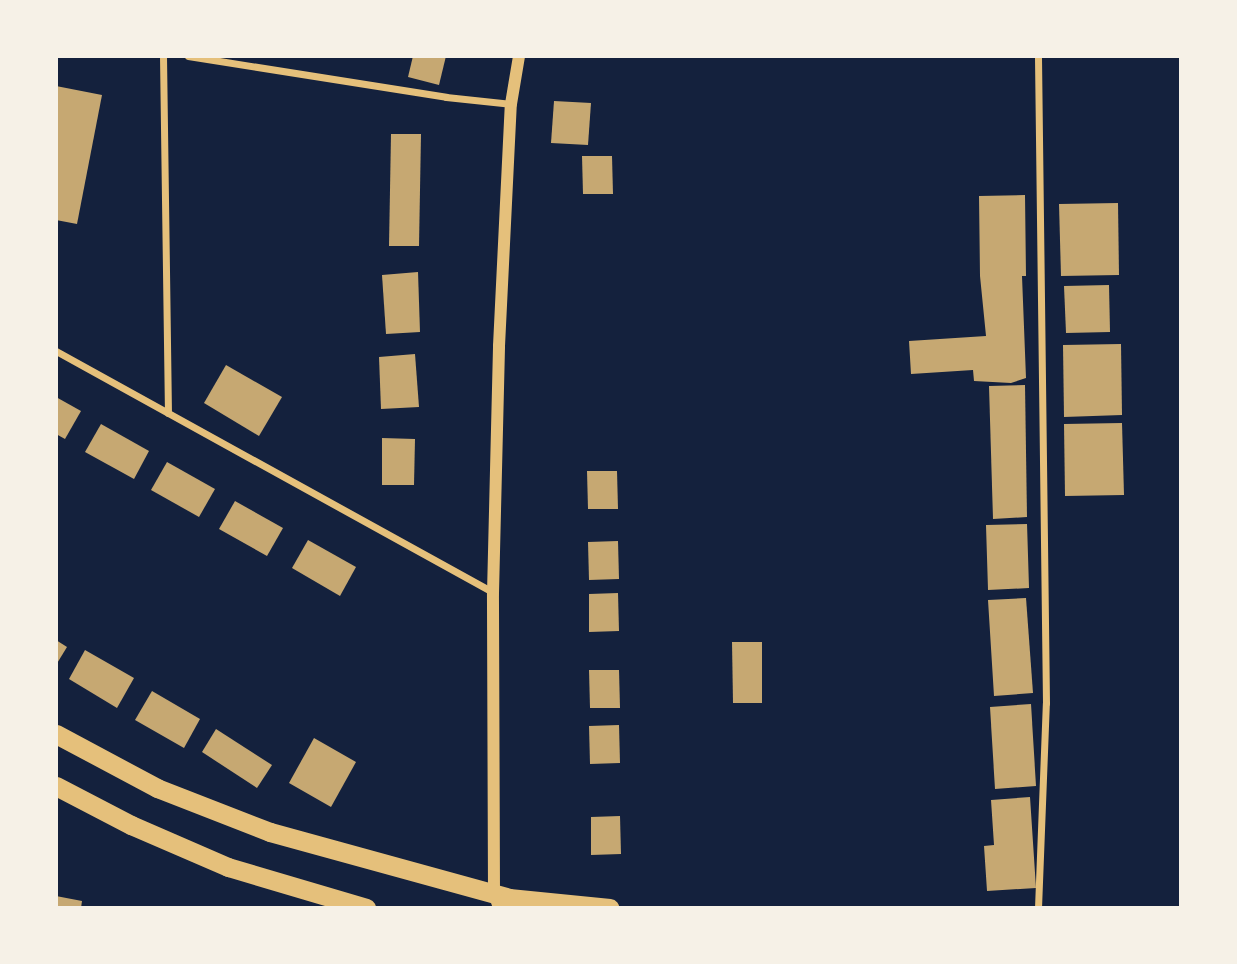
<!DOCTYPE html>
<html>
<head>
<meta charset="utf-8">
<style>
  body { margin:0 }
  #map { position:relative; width:1237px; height:964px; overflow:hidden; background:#14213d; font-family:"Archivo Narrow",sans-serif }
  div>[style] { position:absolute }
  .building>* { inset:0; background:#c6a872 }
  .minor>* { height:7px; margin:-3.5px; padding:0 3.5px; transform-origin:3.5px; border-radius:3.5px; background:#e5c07b }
  .tertiary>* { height:12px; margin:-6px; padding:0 6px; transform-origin:6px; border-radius:6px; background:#e5c07b }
  .trunk>* { height:19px; margin:-9.5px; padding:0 9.5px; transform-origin:9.5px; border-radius:9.5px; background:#e5c07b }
  span { translate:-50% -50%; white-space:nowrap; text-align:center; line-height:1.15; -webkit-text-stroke:7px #f6f1e7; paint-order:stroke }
  .frame { position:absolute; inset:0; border:58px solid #f6f1e7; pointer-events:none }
</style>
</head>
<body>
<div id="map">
  <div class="building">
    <i style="clip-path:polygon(413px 56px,446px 56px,439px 85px,408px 77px)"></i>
    <i style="clip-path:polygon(56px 86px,102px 95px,77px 224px,56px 220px)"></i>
    <i style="clip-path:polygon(554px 101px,591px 103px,588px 145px,551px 143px)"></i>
    <i style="clip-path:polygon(391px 134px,421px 134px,419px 246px,389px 246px)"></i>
    <i style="clip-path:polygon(582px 156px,612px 156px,613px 194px,583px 194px)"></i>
    <i style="clip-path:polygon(1025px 195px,1026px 276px,1022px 276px,1026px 378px,1011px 383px,974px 381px,973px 370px,911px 374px,909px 341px,986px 336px,980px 276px,979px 196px)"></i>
    <i style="clip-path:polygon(1118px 203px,1119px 275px,1061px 276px,1059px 204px)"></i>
    <i style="clip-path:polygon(418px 272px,420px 332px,386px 334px,382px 275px)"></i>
    <i style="clip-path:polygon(1109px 285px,1110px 332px,1066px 333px,1064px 286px)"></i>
    <i style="clip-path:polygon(1121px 344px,1122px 415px,1064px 417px,1063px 345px)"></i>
    <i style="clip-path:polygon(415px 354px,419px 407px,381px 409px,379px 357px)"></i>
    <i style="clip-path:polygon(226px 365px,282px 397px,259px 436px,204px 403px)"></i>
    <i style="clip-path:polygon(1025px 385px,1027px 517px,993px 519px,989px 386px)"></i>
    <i style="clip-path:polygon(56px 397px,81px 411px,65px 439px,56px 434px)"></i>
    <i style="clip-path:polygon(1122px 423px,1124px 495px,1065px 496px,1064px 424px)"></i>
    <i style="clip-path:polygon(101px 424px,149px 451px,134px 479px,85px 452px)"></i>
    <i style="clip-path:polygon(382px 438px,415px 439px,414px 485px,382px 485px)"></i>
    <i style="clip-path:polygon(167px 462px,215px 489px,199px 517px,151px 490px)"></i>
    <i style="clip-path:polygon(587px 471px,617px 471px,618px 509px,588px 509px)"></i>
    <i style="clip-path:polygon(235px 501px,283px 528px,267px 556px,219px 529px)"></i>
    <i style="clip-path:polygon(1027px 524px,1029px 588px,988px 590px,986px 525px)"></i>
    <i style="clip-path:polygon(308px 540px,356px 567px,340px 596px,292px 568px)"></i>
    <i style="clip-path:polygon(618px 541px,619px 579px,589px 580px,588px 542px)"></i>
    <i style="clip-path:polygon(618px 593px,619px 631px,589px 632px,589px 594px)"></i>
    <i style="clip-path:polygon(1026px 598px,1033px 693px,994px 696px,988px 600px)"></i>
    <i style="clip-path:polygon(56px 640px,67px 647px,56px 665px)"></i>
    <i style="clip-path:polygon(732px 642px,762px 642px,762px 703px,733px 703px)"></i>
    <i style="clip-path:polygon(85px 650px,134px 678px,117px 708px,69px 679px)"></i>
    <i style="clip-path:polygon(589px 670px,619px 670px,620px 708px,590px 708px)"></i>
    <i style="clip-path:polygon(152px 691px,200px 719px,184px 748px,135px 720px)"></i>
    <i style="clip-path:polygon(1031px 704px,1036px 786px,995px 789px,990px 707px)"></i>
    <i style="clip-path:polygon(619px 725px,620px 763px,590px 764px,589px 726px)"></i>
    <i style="clip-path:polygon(216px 729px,272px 765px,257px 788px,202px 752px)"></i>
    <i style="clip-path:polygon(314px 738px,356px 762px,331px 807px,289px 783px)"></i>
    <i style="clip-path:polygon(1030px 797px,1036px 888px,987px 891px,984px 846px,994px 845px,991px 800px)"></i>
    <i style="clip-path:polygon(620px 816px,621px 854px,591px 855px,591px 817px)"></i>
    <i style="clip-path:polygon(56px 896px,82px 901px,81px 908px,56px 908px)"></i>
  </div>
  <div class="minor">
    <i style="left:163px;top:56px;width:357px;rotate:89.2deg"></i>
    <i style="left:188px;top:56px;width:261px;rotate:9deg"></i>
    <i style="left:446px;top:97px;width:65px;rotate:6.1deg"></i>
    <i style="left:56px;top:351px;width:499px;rotate:28.9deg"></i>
    <i style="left:1038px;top:908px;width:205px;rotate:-87.8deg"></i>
    <i style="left:1046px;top:703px;width:647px;rotate:-90.71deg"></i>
  </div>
  <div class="tertiary">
    <i style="left:499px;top:908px;width:16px;rotate:-108deg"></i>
    <i style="left:494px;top:893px;width:300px;rotate:-90.2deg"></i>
    <i style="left:493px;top:593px;width:247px;rotate:-88.6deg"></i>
    <i style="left:499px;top:346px;width:242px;rotate:-87.2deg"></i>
    <i style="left:511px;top:104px;width:49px;rotate:-80.5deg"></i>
  </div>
  <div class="trunk">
    <i style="left:56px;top:734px;width:115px;rotate:28.1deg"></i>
    <i style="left:157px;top:788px;width:121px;rotate:21.3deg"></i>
    <i style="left:270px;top:832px;width:248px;rotate:15.4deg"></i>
    <i style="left:509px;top:898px;width:101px;rotate:5.7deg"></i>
    <i style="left:56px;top:786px;width:85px;rotate:27.5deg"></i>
    <i style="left:131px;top:825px;width:106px;rotate:23.4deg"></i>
    <i style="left:228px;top:867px;width:144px;rotate:16.5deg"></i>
  </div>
  <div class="frame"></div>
</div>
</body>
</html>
